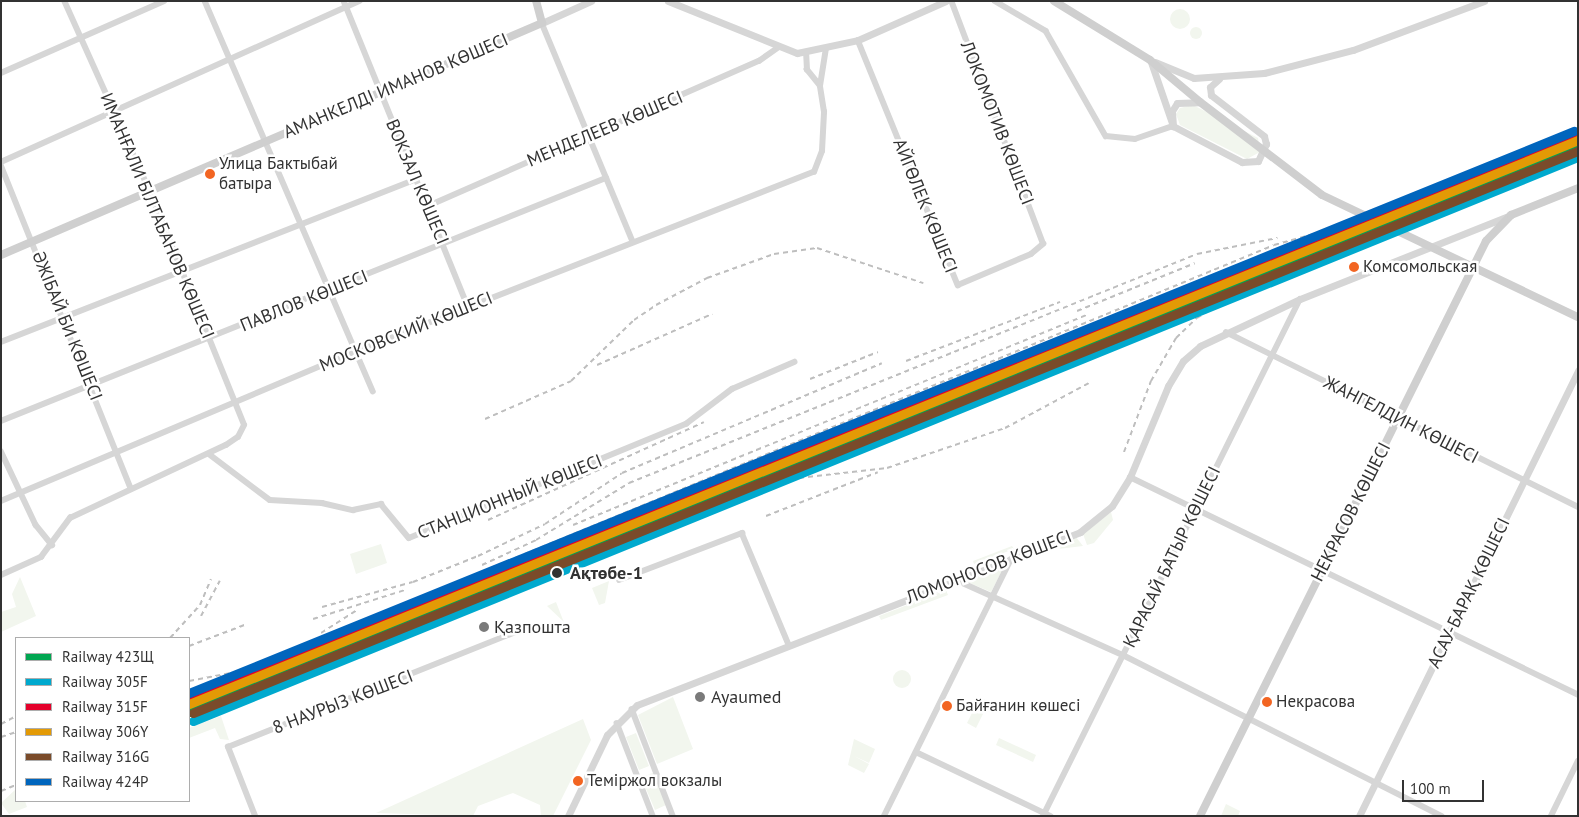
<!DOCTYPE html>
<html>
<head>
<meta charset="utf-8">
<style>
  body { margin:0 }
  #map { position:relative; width:1579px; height:817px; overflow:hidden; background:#fff; font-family:"PT Sans",sans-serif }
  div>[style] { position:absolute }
  .green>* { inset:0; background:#f2f6ee }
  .round { border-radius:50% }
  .minor>* { height:5.5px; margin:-2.75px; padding:0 2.75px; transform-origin:2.75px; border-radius:2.75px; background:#d6d6d6 }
  .tertiary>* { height:7px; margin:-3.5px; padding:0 3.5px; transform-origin:3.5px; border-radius:3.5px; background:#d6d6d6 }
  .secondary>* { height:8px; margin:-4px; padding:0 4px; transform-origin:4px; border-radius:4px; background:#cfcfcf }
  .rail>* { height:2px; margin-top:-1px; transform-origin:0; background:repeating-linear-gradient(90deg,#bebebe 0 5px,transparent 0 9px) }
  .secondary-bridge>* { height:8px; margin:-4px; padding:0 4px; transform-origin:4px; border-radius:4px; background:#cfcfcf }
  .rail-1>* { height:9px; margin:-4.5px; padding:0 4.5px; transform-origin:4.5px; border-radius:4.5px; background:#00a651 }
  .rail-2>* { height:9px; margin:-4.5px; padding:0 4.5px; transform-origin:4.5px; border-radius:4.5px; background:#00a9ce }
  .rail-3>* { height:9px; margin:-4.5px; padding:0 4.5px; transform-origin:4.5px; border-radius:4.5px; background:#e4002b }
  .rail-4>* { height:9px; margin:-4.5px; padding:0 4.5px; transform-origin:4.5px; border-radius:4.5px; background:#e39a05 }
  .rail-5>* { height:9px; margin:-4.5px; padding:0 4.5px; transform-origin:4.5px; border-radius:4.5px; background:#7a4b2a }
  .rail-6>* { height:9px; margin:-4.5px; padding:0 4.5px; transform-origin:4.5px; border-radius:4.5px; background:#0065bd }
  .dots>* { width:14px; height:14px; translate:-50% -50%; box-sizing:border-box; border:2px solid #fff; border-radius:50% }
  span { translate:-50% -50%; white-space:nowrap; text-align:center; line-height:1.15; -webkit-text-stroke:5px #fff; paint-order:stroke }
  .bus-label { font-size:17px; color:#323232 }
  .left { translate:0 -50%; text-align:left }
  .street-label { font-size:18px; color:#323232 }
  .stop-label { font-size:18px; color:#323232; font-weight:700 }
  .poi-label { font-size:18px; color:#323232 }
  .frame { position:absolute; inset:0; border:2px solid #323232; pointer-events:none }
  .legend { position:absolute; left:15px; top:637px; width:175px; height:165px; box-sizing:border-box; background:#fff; border:1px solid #adadad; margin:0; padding:6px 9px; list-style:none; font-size:15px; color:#323232 }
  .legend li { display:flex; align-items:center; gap:10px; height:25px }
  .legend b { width:25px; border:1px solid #adadad }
  .scale { position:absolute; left:1402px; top:780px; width:82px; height:22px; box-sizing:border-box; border:2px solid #323232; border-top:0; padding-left:6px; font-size:15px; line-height:18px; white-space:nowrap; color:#323232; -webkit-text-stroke:4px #fff; paint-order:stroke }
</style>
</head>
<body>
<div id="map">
  <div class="green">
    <i class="round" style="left:1170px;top:9px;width:20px;height:20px"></i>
    <i class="round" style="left:1190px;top:27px;width:12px;height:12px"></i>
    <i style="clip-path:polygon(1193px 105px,1258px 138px,1260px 152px,1247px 159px,1180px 125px,1176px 114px,1180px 108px)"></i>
    <i style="clip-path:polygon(1111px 512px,1113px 520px,1094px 543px,1087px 545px,1083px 534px)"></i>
    <i style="clip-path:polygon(1076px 537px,1083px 546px,1058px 549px,1059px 545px)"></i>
    <i style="clip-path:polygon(381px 544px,387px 563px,356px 574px,350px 554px)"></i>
    <i style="clip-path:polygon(1012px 546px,1014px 549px,974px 564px,973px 561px)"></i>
    <i style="clip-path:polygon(1005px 565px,991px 592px,965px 581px)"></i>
    <i style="clip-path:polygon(20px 577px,36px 616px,1px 632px,1px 612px,16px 607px,12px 594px)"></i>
    <i style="clip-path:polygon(609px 581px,605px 603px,599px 605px,592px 588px)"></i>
    <i style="clip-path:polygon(946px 590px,948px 595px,881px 620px,879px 616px)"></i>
    <i style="clip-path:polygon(556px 602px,563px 620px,565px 623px,547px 606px)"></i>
    <i class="round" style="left:893px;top:670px;width:18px;height:18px"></i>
    <i style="clip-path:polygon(673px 697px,693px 749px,657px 764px,638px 715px)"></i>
    <i style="clip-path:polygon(980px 697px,989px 702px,976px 728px,967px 723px)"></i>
    <i style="clip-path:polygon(221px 716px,229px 740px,220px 739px,215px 728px,189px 738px,189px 728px)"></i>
    <i style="clip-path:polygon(583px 719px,591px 740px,553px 816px,541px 816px,540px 805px,513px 793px,478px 806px,473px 816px,376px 813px)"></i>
    <i style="clip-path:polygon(636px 733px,649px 766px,639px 770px,626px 737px)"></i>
    <i style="clip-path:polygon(999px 738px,1036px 755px,1033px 762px,996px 745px)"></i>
    <i style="clip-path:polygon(854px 739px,875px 749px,869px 763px,854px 756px,869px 764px,864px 773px,848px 765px)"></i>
    <i style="clip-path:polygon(653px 773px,666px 805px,655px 810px,641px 777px)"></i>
    <i style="clip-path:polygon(16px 789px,16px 801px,25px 801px,27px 807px,9px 814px,1px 803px)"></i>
    <i style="clip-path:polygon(1226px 804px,1240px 811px,1238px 816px,1221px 816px)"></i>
  </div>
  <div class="minor">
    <i style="left:205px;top:1px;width:425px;rotate:66.7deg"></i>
    <i style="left:344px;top:1px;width:329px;rotate:67.9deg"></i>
    <i style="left:995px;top:1px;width:59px;rotate:30.5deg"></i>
    <i style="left:1046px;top:31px;width:121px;rotate:60.3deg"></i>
    <i style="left:1106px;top:136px;width:29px;rotate:6deg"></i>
    <i style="left:1135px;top:139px;width:40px;rotate:-18.9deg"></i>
    <i style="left:542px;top:23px;width:237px;rotate:67.4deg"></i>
    <i style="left:858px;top:40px;width:265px;rotate:67.8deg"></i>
    <i style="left:958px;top:285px;width:79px;rotate:-23deg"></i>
    <i style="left:1031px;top:254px;width:16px;rotate:-40deg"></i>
    <i style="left:1043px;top:244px;width:260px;rotate:-110.7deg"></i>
    <i style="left:1px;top:73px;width:178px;rotate:-23.8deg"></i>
    <i style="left:820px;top:86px;width:36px;rotate:-81deg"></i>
    <i style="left:1px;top:162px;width:393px;rotate:-24.2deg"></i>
    <i style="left:1px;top:165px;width:348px;rotate:68.1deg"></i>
    <i style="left:428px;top:206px;width:361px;rotate:-23.7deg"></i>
    <i style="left:759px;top:61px;width:24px;rotate:-35deg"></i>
    <i style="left:1226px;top:332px;width:393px;rotate:26.4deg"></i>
    <i style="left:1px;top:342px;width:446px;rotate:-21.4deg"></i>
    <i style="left:1px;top:421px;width:652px;rotate:-21.88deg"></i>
    <i style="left:1px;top:451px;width:82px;rotate:64.7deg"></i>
    <i style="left:36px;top:525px;width:26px;rotate:51deg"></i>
    <i style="left:209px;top:454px;width:76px;rotate:37deg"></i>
    <i style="left:270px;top:500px;width:52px;rotate:3.3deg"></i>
    <i style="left:322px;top:503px;width:32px;rotate:13deg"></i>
    <i style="left:353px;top:510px;width:29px;rotate:-12deg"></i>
    <i style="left:381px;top:504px;width:44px;rotate:50.5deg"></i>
    <i style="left:409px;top:538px;width:300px;rotate:-22.4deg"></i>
    <i style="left:686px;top:424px;width:58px;rotate:-37.3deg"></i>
    <i style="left:732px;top:389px;width:68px;rotate:-23.5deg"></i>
    <i style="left:1130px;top:477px;width:498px;rotate:25.9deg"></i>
    <i style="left:1px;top:501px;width:383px;rotate:-22.9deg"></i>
    <i style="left:354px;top:352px;width:494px;rotate:-21.4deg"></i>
    <i style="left:814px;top:172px;width:22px;rotate:-69deg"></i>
    <i style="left:822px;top:151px;width:39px;rotate:-87deg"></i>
    <i style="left:824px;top:112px;width:26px;rotate:-99deg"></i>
    <i style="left:820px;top:86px;width:21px;rotate:-129deg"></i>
    <i style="left:807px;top:70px;width:17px;rotate:-93deg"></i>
    <i style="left:1px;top:575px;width:44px;rotate:-24.2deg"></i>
    <i style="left:41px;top:557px;width:49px;rotate:-53.4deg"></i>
    <i style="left:70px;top:518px;width:172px;rotate:-25.1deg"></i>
    <i style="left:226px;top:445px;width:14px;rotate:-34deg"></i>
    <i style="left:238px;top:437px;width:13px;rotate:-63deg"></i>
    <i style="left:244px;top:425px;width:251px;rotate:-112deg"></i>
    <i style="left:150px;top:192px;width:209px;rotate:-114.2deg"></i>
    <i style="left:619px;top:580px;width:132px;rotate:-20.9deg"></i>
    <i style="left:742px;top:533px;width:121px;rotate:67.2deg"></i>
    <i style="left:956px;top:580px;width:183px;rotate:24.2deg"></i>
    <i style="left:1123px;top:655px;width:357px;rotate:26.8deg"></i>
    <i style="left:632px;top:709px;width:115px;rotate:69deg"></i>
    <i style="left:617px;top:723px;width:100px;rotate:68.8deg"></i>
    <i style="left:916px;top:752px;width:149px;rotate:25.4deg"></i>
    <i style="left:255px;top:816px;width:74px;rotate:-111.4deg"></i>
    <i style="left:228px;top:747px;width:320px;rotate:-21.8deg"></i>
    <i style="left:884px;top:816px;width:287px;rotate:-63.7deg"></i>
    <i style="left:1043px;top:816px;width:577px;rotate:-63.57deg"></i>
    <i style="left:1551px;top:816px;width:61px;rotate:-63.9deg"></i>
  </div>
  <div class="tertiary">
    <i style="left:668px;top:1px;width:139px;rotate:22deg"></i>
    <i style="left:797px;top:53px;width:62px;rotate:-12deg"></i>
    <i style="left:858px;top:40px;width:96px;rotate:-23.9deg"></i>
    <i style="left:542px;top:23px;width:54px;rotate:-24.2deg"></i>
    <i style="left:1151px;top:62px;width:68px;rotate:71deg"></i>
    <i style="left:1173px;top:126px;width:78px;rotate:27.6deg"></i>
    <i style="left:1242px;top:162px;width:16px;rotate:-4deg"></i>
    <i style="left:1258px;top:161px;width:19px;rotate:-65deg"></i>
    <i style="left:1266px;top:144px;width:8px;rotate:-104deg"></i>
    <i style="left:1264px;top:136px;width:67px;rotate:-142.3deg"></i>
    <i style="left:1211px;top:95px;width:8px;rotate:-97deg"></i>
    <i style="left:1210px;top:87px;width:12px;rotate:-42deg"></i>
    <i style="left:1155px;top:62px;width:42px;rotate:22.3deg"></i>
    <i style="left:1194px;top:78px;width:70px;rotate:-4.1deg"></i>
    <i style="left:1264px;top:73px;width:92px;rotate:-14.5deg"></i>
    <i style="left:1353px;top:50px;width:140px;rotate:-20.5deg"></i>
    <i style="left:1173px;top:126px;width:15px;rotate:-94deg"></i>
    <i style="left:1172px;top:111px;width:9px;rotate:-58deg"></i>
    <i style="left:1177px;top:103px;width:23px;rotate:-2deg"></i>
    <i style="left:568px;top:816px;width:90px;rotate:-64.3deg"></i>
    <i style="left:607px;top:735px;width:42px;rotate:-45deg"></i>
    <i style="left:637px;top:705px;width:476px;rotate:-21.3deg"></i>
    <i style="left:1080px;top:532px;width:41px;rotate:-39.1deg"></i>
    <i style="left:1112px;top:506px;width:34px;rotate:-58deg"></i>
    <i style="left:1130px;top:477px;width:99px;rotate:-67.3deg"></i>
    <i style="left:1168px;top:386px;width:29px;rotate:-59deg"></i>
    <i style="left:1183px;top:361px;width:23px;rotate:-41deg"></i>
    <i style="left:1200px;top:346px;width:110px;rotate:-25.2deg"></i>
    <i style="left:1300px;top:299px;width:227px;rotate:-21.7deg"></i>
    <i style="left:1359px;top:816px;width:497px;rotate:-63.8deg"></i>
  </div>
  <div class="secondary">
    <i style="left:1054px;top:1px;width:113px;rotate:31.6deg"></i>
    <i style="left:1150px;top:60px;width:65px;rotate:40deg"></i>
    <i style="left:1px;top:255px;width:589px;rotate:-23.21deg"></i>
    <i style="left:542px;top:23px;width:23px;rotate:-105deg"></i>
    <i style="left:1200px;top:816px;width:642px;rotate:-63.55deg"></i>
    <i style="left:1486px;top:241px;width:36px;rotate:-46deg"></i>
    <i style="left:1511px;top:215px;width:72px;rotate:-21.9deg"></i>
  </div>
  <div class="rail">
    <i style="left:1202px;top:291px;width:42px;rotate:-13.7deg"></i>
    <i style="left:1077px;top:311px;width:127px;rotate:-22.1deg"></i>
    <i style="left:1096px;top:326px;width:66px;rotate:-14.9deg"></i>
    <i style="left:906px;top:361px;width:165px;rotate:-21deg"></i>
    <i style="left:597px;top:365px;width:126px;rotate:-23.9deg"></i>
    <i style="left:810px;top:379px;width:73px;rotate:-21.7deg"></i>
    <i style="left:485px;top:419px;width:94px;rotate:-23.8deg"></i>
    <i style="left:571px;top:381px;width:88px;rotate:-44.1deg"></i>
    <i style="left:634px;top:320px;width:27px;rotate:-34deg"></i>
    <i style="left:656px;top:305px;width:58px;rotate:-27.9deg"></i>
    <i style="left:707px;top:278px;width:71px;rotate:-19.7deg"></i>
    <i style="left:774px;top:254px;width:43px;rotate:-7.9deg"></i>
    <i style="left:817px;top:248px;width:112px;rotate:18.3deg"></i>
    <i style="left:1124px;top:452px;width:76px;rotate:-69.2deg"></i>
    <i style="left:1151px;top:381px;width:50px;rotate:-59.8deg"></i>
    <i style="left:1176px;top:338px;width:29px;rotate:-44deg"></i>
    <i style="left:1197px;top:318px;width:101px;rotate:-31.6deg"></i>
    <i style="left:775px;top:475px;width:123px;rotate:-26.1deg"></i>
    <i style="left:763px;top:482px;width:125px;rotate:-6.4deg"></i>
    <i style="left:887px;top:468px;width:125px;rotate:-18.7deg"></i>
    <i style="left:1005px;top:428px;width:95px;rotate:-28.2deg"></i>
    <i style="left:766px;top:516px;width:120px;rotate:-21.4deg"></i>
    <i style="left:488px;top:520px;width:237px;rotate:-24.4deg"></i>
    <i style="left:573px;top:525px;width:557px;rotate:-22.24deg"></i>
    <i style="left:482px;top:565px;width:60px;rotate:-24.8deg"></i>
    <i style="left:536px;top:540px;width:109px;rotate:-31.5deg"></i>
    <i style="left:629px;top:483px;width:612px;rotate:-21.96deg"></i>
    <i style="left:1197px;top:254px;width:82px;rotate:-11.3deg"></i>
    <i style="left:322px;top:607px;width:94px;rotate:-15.4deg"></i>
    <i style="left:413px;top:582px;width:70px;rotate:-21.8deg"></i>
    <i style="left:478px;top:556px;width:74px;rotate:-25.5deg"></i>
    <i style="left:545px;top:524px;width:92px;rotate:-33.5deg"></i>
    <i style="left:622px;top:473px;width:282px;rotate:-22.9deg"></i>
    <i style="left:201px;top:616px;width:40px;rotate:-62deg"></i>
    <i style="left:313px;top:619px;width:96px;rotate:-17.5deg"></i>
    <i style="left:321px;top:633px;width:43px;rotate:-32.6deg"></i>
    <i style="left:170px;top:638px;width:45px;rotate:-47.7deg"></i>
    <i style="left:200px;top:605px;width:28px;rotate:-67deg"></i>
    <i style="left:189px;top:646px;width:62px;rotate:-20.8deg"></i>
    <i style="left:289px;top:663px;width:64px;rotate:-25.8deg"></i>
    <i style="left:189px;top:681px;width:53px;rotate:-10.9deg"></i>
    <i style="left:241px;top:671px;width:1117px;rotate:-22.41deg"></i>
    <i style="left:1274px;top:245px;width:105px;rotate:-15.5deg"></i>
    <i style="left:189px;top:701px;width:50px;rotate:-30.2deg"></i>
    <i style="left:1px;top:724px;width:17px;rotate:-28deg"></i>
    <i style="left:189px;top:724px;width:167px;rotate:-21.5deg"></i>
    <i style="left:1px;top:737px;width:16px;rotate:-18deg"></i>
    <i style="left:1px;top:791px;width:16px;rotate:-22deg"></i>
  </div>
  <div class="secondary-bridge">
    <i style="left:1200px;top:102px;width:153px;rotate:37.3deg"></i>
    <i style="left:1322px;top:195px;width:284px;rotate:25.5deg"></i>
  </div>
  <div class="rail-1">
    <i style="left:189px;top:712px;width:1500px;rotate:-22.17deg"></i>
  </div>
  <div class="rail-2">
    <i style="left:193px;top:721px;width:1495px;rotate:-22.16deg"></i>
  </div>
  <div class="rail-3">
    <i style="left:189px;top:701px;width:1495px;rotate:-22.16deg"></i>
  </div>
  <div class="rail-4">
    <i style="left:189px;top:704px;width:1499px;rotate:-22.1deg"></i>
  </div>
  <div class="rail-5">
    <i style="left:193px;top:713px;width:1495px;rotate:-22.09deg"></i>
  </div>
  <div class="rail-6">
    <i style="left:189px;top:693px;width:1495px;rotate:-22.09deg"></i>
  </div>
  <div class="dots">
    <i style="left:210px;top:174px;background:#f26522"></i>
    <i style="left:1354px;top:267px;background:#f26522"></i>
    <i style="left:557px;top:573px;background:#323232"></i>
    <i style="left:484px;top:627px;background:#7a7a7a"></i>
    <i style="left:700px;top:697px;background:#7a7a7a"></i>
    <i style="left:1267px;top:702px;background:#f26522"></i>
    <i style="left:947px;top:706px;background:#f26522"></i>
    <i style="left:578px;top:781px;background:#f26522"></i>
  </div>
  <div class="bus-label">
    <span class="left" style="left:219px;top:174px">Улица Бактыбай<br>батыра</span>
    <span class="left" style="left:1363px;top:267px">Комсомольская</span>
    <span class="left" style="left:1276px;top:702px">Некрасова</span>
    <span class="left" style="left:956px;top:706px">Байғанин көшесі</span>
    <span class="left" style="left:587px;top:781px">Теміржол вокзалы</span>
  </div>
  <div class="street-label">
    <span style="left:396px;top:86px;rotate:-23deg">АМАНКЕЛДІ ИМАНОВ КӨШЕСІ</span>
    <span style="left:997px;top:123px;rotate:69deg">ЛОКОМОТИВ КӨШЕСІ</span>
    <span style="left:605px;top:129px;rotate:-23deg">МЕНДЕЛЕЕВ КӨШЕСІ</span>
    <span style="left:417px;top:182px;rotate:67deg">ВОКЗАЛ КӨШЕСІ</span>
    <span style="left:925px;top:206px;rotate:68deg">АЙГӨЛЕК КӨШЕСІ</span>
    <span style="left:157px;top:216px;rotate:67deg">ИМАНҒАЛИ БІЛТАБАНОВ КӨШЕСІ</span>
    <span style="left:304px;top:301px;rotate:-22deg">ПАВЛОВ КӨШЕСІ</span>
    <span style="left:67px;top:326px;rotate:68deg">ӘЖІБАЙ БИ КӨШЕСІ</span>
    <span style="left:406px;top:332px;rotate:-22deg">МОСКОВСКИЙ КӨШЕСІ</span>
    <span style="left:1401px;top:420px;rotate:27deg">ЖАНГЕЛДИН КӨШЕСІ</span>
    <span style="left:510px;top:497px;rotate:-22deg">СТАНЦИОННЫЙ КӨШЕСІ</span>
    <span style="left:1351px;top:512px;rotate:-63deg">НЕКРАСОВ КӨШЕСІ</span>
    <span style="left:1172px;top:557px;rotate:-64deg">ҚАРАСАЙ БАТЫР КӨШЕСІ</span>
    <span style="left:989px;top:567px;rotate:-21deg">ЛОМОНОСОВ КӨШЕСІ</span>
    <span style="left:1469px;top:593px;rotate:-64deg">АСАУ-БАРАҚ КӨШЕСІ</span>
    <span style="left:343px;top:702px;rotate:-21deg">8 НАУРЫЗ КӨШЕСІ</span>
  </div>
  <div class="stop-label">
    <span class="left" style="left:570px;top:573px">Ақтөбе-1</span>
  </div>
  <div class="poi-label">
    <span class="left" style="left:494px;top:627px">Қазпошта</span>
    <span class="left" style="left:711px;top:697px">Ayaumed</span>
  </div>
  <div class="frame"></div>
  <ul class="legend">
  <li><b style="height:6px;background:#00a651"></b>Railway 423Щ</li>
  <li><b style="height:6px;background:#00a9ce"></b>Railway 305F</li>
  <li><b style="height:6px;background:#e4002b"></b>Railway 315F</li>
  <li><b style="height:6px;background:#e39a05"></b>Railway 306Y</li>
  <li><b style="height:6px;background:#7a4b2a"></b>Railway 316G</li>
  <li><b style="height:6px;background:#0065bd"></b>Railway 424Р</li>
  </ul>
  <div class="scale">100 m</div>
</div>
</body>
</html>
